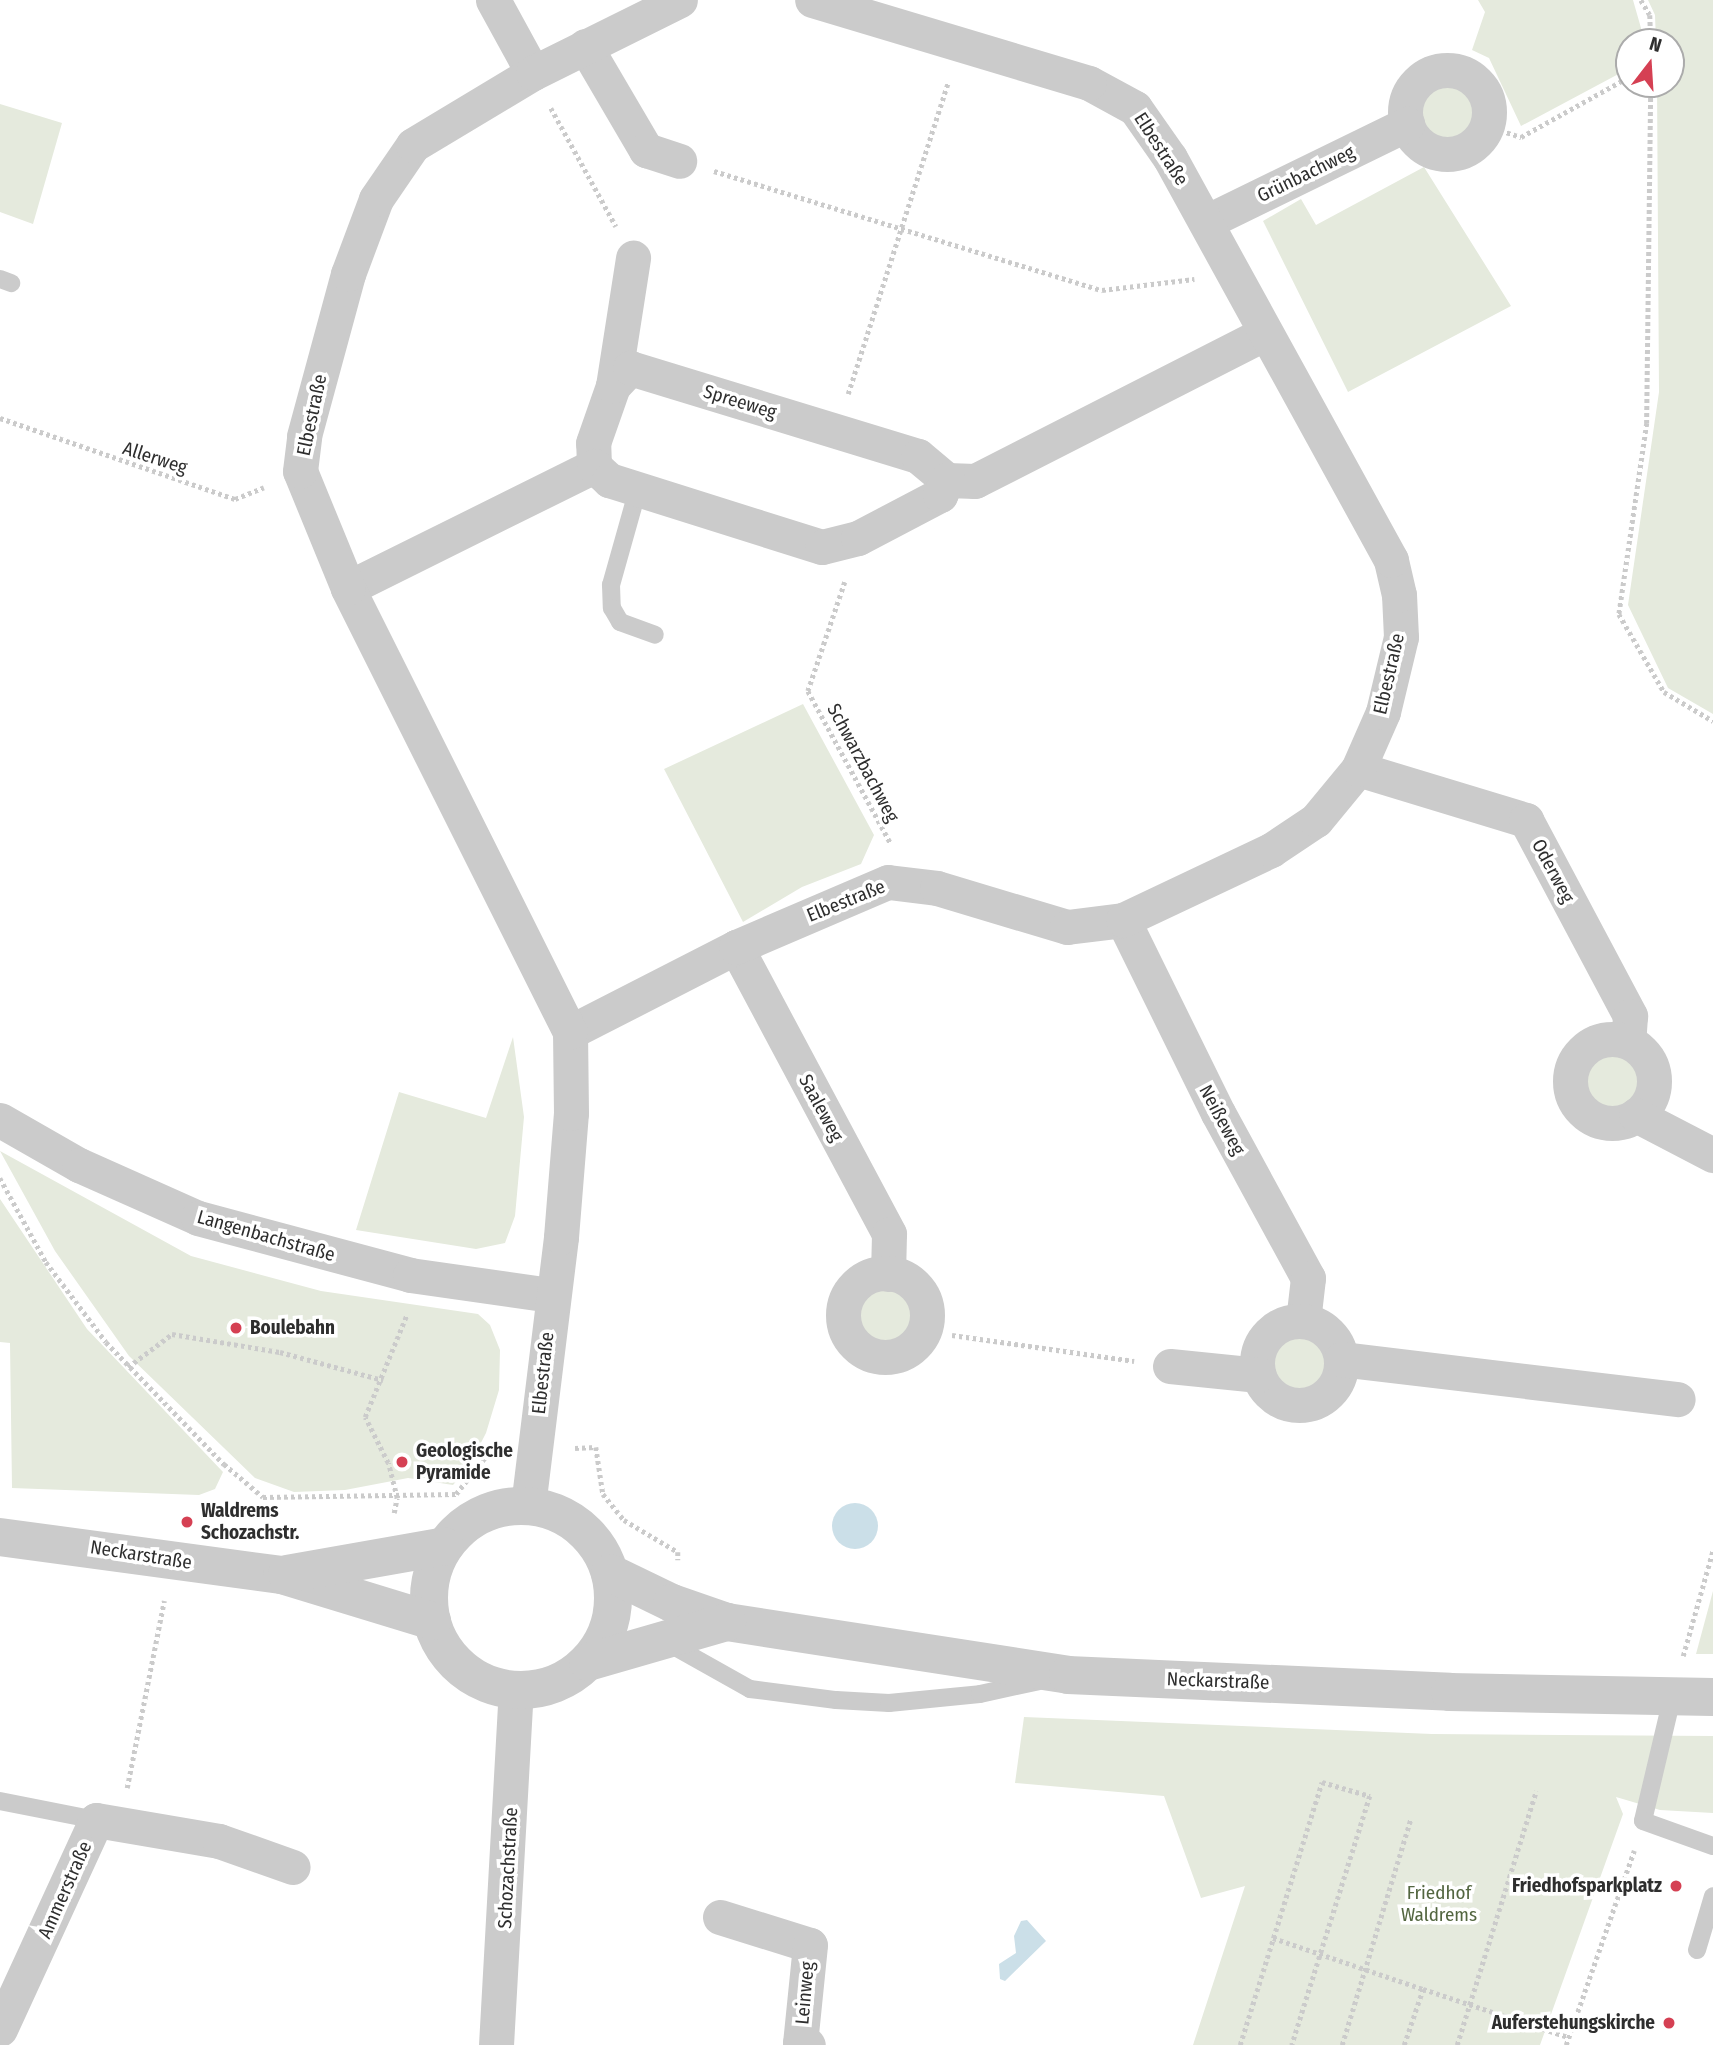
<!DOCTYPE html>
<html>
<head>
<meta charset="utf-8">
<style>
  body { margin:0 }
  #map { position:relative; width:1713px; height:2045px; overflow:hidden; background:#fff; font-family:"Fira Sans Condensed",sans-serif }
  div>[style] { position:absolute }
  .green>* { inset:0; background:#e5eadd }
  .round { border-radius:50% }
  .water>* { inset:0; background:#cbdfe8 }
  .path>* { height:4.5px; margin-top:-2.25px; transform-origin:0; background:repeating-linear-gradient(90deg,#cbcbcb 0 3.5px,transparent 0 7px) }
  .service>* { height:18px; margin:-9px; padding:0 9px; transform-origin:9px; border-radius:9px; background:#cbcbcb }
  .minor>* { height:35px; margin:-17.5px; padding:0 17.5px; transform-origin:17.5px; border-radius:17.5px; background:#cbcbcb }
  .minor>.ring { margin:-17.5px; padding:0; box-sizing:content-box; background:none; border:35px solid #cbcbcb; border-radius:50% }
  .tertiary>* { height:38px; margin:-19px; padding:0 19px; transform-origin:19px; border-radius:19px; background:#cbcbcb }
  .tertiary>.ring { margin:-19px; padding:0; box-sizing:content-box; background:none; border:38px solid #cbcbcb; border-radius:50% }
  .dots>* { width:19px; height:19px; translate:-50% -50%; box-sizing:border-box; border:4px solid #fff; border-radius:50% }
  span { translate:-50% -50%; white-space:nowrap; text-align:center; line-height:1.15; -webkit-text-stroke:7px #fff; paint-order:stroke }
  .street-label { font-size:19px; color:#2e2e2e }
  .poi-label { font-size:19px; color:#2e2e2e; font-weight:700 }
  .left { translate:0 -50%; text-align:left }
  .right { translate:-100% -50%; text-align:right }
  .park-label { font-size:19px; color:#536640 }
  .north { position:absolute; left:1615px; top:28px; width:70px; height:70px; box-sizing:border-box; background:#fff; border:2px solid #ababab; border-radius:50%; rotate:17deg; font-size:19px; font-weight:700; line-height:28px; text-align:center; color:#2e2e2e }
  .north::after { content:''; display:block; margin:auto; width:24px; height:32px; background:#d54053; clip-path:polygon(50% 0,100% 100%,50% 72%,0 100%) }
</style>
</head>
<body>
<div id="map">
  <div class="green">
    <i style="clip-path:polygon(1478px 0,1633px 0,1645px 42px,1629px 42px,1626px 70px,1521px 126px,1489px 58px,1472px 50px,1485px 12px)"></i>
    <i style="clip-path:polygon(1648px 0,1713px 0,1713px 714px,1668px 688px,1628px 605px,1659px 392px,1657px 84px,1671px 84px,1671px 42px,1656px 42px,1655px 15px)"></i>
    <i class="round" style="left:1420px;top:85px;width:54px;height:54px"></i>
    <i style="clip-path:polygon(0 104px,62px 123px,33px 224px,0 212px)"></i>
    <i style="clip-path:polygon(1424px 167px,1511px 306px,1348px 392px,1263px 221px,1301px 199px,1316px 225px)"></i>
    <i style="clip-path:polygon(803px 704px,874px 835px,861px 864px,802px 887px,743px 922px,664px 769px)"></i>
    <i style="clip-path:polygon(513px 1037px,524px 1117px,515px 1216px,505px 1243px,476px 1249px,356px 1230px,399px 1092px,486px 1118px)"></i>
    <i class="round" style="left:1585px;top:1054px;width:54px;height:54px"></i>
    <i style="clip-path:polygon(0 1151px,191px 1256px,321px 1291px,478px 1314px,490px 1325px,500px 1350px,499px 1390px,486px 1433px,468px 1468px,453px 1485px,408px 1478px,345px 1490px,294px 1492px,255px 1478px,129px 1356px,55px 1251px)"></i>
    <i style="clip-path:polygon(0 1199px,87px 1329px,223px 1472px,215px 1489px,199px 1495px,12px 1488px,10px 1343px,0 1342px)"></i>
    <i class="round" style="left:857px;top:1288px;width:54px;height:54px"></i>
    <i class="round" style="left:1272px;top:1335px;width:54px;height:54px"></i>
    <i style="clip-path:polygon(1713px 1591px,1713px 1654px,1696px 1654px)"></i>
    <i style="clip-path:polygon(1024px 1717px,1432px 1734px,1713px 1736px,1713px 1813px,1660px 1810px,1616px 1797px,1623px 1814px,1540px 2045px,1193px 2045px,1245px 1886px,1201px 1898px,1164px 1796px,1015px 1783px)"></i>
  </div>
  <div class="water">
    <i class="round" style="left:832px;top:1503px;width:46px;height:46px"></i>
    <i style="clip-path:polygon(1027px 1920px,1046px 1941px,1005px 1981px,1000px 1979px,999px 1964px,1016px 1953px,1014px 1936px,1021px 1921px)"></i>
  </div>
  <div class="path">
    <i style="left:1641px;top:0;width:17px;rotate:59deg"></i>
    <i style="left:1650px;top:15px;width:27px;rotate:88deg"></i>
    <i style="left:1651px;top:84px;width:339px;rotate:90.7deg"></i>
    <i style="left:1647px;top:423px;width:193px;rotate:98.3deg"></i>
    <i style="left:1619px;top:614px;width:90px;rotate:60deg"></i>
    <i style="left:1664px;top:692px;width:57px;rotate:30.6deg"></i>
    <i style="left:551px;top:108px;width:135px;rotate:61.2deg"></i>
    <i style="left:1487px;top:126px;width:36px;rotate:18deg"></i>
    <i style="left:1521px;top:137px;width:124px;rotate:-29.1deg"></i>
    <i style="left:714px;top:171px;width:406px;rotate:17.1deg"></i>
    <i style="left:1102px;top:290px;width:93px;rotate:-6.8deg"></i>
    <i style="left:848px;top:394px;width:328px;rotate:-72.2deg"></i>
    <i style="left:0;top:418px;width:249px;rotate:19deg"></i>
    <i style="left:235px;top:499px;width:31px;rotate:-22deg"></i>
    <i style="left:845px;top:582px;width:115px;rotate:108.7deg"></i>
    <i style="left:808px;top:691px;width:174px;rotate:61.5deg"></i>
    <i style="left:0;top:1178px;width:96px;rotate:61.3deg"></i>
    <i style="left:46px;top:1262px;width:100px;rotate:53.1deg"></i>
    <i style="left:106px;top:1342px;width:170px;rotate:46deg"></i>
    <i style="left:224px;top:1464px;width:51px;rotate:40.2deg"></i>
    <i style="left:263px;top:1497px;width:193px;rotate:-0.9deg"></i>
    <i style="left:456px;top:1494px;width:61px;rotate:-51.6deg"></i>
    <i style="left:952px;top:1335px;width:184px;rotate:8.1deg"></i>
    <i style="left:128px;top:1367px;width:55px;rotate:-36.9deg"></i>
    <i style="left:172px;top:1334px;width:109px;rotate:9.5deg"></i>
    <i style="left:280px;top:1352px;width:107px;rotate:15.2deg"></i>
    <i style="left:575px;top:1448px;width:21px;rotate:-3deg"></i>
    <i style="left:596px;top:1447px;width:48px;rotate:81.5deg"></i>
    <i style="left:603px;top:1494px;width:33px;rotate:51deg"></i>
    <i style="left:624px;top:1520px;width:63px;rotate:30.7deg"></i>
    <i style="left:678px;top:1552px;width:8px;rotate:90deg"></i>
    <i style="left:394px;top:1513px;width:15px;rotate:-79deg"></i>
    <i style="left:397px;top:1498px;width:36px;rotate:-104deg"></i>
    <i style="left:388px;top:1463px;width:51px;rotate:-116.6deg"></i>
    <i style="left:365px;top:1417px;width:111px;rotate:-67.8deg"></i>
    <i style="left:1683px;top:1656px;width:110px;rotate:-74.2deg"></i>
    <i style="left:127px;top:1788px;width:191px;rotate:-78.8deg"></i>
    <i style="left:1273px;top:1938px;width:158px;rotate:18.8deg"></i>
    <i style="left:1240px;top:2045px;width:275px;rotate:-72.7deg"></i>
    <i style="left:1322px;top:1782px;width:50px;rotate:16.3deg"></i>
    <i style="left:1370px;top:1796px;width:261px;rotate:107.4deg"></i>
    <i style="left:1342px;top:2045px;width:237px;rotate:-73.1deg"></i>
    <i style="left:1404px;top:2045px;width:59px;rotate:-71.3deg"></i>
    <i style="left:1423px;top:1989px;width:153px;rotate:18.3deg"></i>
    <i style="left:1457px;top:2045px;width:266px;rotate:-72.7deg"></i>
    <i style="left:1566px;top:2045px;width:206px;rotate:-70.7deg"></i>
  </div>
  <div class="service">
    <i style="left:0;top:279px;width:12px;rotate:20deg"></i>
    <i style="left:638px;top:489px;width:100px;rotate:105.7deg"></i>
    <i style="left:611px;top:585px;width:23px;rotate:88deg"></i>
    <i style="left:612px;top:608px;width:16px;rotate:60deg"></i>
    <i style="left:620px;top:622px;width:37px;rotate:20deg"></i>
    <i style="left:668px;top:1643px;width:94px;rotate:29.3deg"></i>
    <i style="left:750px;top:1689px;width:87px;rotate:7.3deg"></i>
    <i style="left:836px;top:1700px;width:53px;rotate:3.2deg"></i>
    <i style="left:889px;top:1703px;width:91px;rotate:-5.6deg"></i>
    <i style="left:980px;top:1694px;width:60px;rotate:-12.4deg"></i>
    <i style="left:1672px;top:1698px;width:126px;rotate:103.3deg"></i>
    <i style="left:1643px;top:1821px;width:74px;rotate:19.7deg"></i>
    <i style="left:0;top:1801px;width:98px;rotate:11.2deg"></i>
    <i style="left:1697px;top:1950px;width:56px;rotate:-73.5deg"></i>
  </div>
  <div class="minor">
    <i style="left:493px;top:0;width:83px;rotate:61.3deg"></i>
    <i style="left:585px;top:46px;width:121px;rotate:59.6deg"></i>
    <i style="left:646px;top:150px;width:35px;rotate:18deg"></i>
    <i class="ring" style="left:1405px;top:70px;width:49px;height:49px"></i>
    <i style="left:1206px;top:222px;width:224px;rotate:-26deg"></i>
    <i style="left:613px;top:386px;width:130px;rotate:-81.1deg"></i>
    <i style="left:594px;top:466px;width:23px;rotate:-92deg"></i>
    <i style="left:593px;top:443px;width:60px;rotate:-70.7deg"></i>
    <i style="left:613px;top:386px;width:25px;rotate:-47deg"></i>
    <i style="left:630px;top:368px;width:301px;rotate:17deg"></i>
    <i style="left:918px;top:456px;width:38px;rotate:40deg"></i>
    <i style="left:947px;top:480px;width:28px;rotate:2deg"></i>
    <i style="left:975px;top:481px;width:324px;rotate:-27deg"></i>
    <i style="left:348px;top:588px;width:275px;rotate:-26.4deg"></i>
    <i style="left:594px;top:466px;width:21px;rotate:43deg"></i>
    <i style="left:609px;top:480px;width:223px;rotate:17.5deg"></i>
    <i style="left:822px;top:547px;width:37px;rotate:-14deg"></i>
    <i style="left:858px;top:538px;width:93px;rotate:-27.7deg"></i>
    <i style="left:940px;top:495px;width:17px;rotate:-65deg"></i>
    <i style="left:1358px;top:769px;width:176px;rotate:16.9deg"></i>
    <i style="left:1526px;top:820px;width:222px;rotate:62deg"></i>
    <i style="left:1630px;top:1016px;width:26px;rotate:94deg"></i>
    <i style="left:1123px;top:920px;width:215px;rotate:63.8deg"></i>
    <i style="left:1218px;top:1113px;width:188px;rotate:61.4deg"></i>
    <i style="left:1308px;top:1278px;width:43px;rotate:96.6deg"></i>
    <i style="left:736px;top:947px;width:325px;rotate:61.9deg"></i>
    <i style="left:889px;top:1234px;width:40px;rotate:91.4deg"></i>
    <i style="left:570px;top:1032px;width:186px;rotate:-27.1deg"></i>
    <i style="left:736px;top:947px;width:165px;rotate:-23.2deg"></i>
    <i style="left:888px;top:882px;width:49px;rotate:7deg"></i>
    <i style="left:937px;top:888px;width:136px;rotate:16.7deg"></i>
    <i style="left:1067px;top:927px;width:56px;rotate:-7.1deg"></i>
    <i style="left:1123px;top:920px;width:164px;rotate:-25.3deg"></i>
    <i style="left:1271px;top:850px;width:54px;rotate:-33.7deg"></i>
    <i style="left:1316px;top:820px;width:66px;rotate:-50.5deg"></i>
    <i style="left:1358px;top:769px;width:62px;rotate:-66.3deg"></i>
    <i style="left:1383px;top:712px;width:77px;rotate:-76.5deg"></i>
    <i style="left:1401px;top:637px;width:42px;rotate:-92.7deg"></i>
    <i style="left:1399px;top:595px;width:36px;rotate:-103deg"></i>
    <i style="left:1391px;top:560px;width:459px;rotate:-118.8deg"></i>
    <i style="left:1170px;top:158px;width:61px;rotate:-125deg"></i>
    <i style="left:1135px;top:108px;width:52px;rotate:-151.5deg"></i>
    <i style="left:1089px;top:83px;width:289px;rotate:-163.3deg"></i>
    <i class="ring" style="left:1570px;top:1039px;width:49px;height:49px"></i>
    <i style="left:1636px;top:1115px;width:87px;rotate:27.5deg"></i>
    <i style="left:0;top:1120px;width:91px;rotate:29.7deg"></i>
    <i style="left:79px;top:1165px;width:130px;rotate:24deg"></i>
    <i style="left:198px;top:1218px;width:220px;rotate:15deg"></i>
    <i style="left:410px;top:1275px;width:142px;rotate:8.1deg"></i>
    <i class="ring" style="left:843px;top:1273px;width:49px;height:49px"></i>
    <i class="ring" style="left:1257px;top:1321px;width:49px;height:49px"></i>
    <i style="left:1341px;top:1359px;width:339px;rotate:6.8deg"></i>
    <i style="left:1170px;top:1366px;width:89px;rotate:5.8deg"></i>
    <i style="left:528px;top:1506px;width:271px;rotate:-83deg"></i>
    <i style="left:561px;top:1237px;width:124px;rotate:-85.4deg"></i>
    <i style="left:571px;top:1113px;width:81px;rotate:-90.7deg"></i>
    <i style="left:570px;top:1032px;width:496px;rotate:-116.6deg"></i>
    <i style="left:348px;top:588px;width:126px;rotate:-112.3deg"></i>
    <i style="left:300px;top:471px;width:35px;rotate:-83deg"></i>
    <i style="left:304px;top:436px;width:168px;rotate:-74.8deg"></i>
    <i style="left:348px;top:274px;width:80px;rotate:-69.5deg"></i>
    <i style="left:376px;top:199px;width:65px;rotate:-55.6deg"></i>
    <i style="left:413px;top:145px;width:140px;rotate:-31deg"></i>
    <i style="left:533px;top:73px;width:164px;rotate:-26.4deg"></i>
    <i style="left:720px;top:1917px;width:94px;rotate:17.3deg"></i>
    <i style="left:810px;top:1945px;width:99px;rotate:95.8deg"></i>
    <i style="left:800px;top:2043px;width:8px;rotate:14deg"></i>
    <i style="left:0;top:2029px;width:230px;rotate:-65.3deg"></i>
    <i style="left:96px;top:1820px;width:125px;rotate:9.7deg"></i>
    <i style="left:219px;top:1841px;width:78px;rotate:19.4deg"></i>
    <i style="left:496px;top:2045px;width:356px;rotate:-86.8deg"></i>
  </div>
  <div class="tertiary">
    <i class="ring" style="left:429px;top:1506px;width:146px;height:146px"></i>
    <i style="left:0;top:1537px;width:285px;rotate:7.7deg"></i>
    <i style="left:282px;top:1575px;width:157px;rotate:17deg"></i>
    <i style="left:610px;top:1573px;width:69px;rotate:25.8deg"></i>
    <i style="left:672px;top:1603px;width:58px;rotate:19.1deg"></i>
    <i style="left:727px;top:1622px;width:345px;rotate:8.8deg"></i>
    <i style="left:1068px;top:1675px;width:382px;rotate:2.5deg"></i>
    <i style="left:1450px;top:1692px;width:263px;rotate:1.1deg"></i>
    <i style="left:287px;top:1574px;width:160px;rotate:-10deg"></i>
    <i style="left:588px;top:1662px;width:145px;rotate:-16.1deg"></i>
  </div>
  <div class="dots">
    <i style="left:236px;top:1328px;background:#d54053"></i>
    <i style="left:402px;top:1462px;background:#d54053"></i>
    <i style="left:187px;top:1522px;background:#d54053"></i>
    <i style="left:1676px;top:1886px;background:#d54053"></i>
    <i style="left:1669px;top:2023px;background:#d54053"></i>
  </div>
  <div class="street-label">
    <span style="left:1161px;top:149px;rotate:57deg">Elbestraße</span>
    <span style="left:1306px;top:174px;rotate:-26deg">Grünbachweg</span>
    <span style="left:740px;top:402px;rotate:17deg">Spreeweg</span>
    <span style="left:312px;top:415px;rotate:-78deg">Elbestraße</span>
    <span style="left:155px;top:458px;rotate:18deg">Allerweg</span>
    <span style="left:1389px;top:674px;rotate:-77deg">Elbestraße</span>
    <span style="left:863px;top:763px;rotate:62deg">Schwarzbachweg</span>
    <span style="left:1553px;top:871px;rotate:62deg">Oderweg</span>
    <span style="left:846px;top:901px;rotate:-22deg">Elbestraße</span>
    <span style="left:821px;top:1108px;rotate:62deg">Saaleweg</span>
    <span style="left:1222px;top:1120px;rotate:62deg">Neißeweg</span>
    <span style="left:266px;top:1236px;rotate:16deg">Langenbachstraße</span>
    <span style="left:543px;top:1373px;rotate:-84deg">Elbestraße</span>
    <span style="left:141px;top:1555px;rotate:9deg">Neckarstraße</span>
    <span style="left:1218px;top:1681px;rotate:2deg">Neckarstraße</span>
    <span style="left:508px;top:1868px;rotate:-87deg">Schozachstraße</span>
    <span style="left:65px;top:1890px;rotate:-66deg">Ammerstraße</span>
    <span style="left:805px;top:1993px;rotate:-85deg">Leinweg</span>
  </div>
  <div class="poi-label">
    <span class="left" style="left:250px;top:1328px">Boulebahn</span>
    <span class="left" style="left:416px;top:1462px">Geologische<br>Pyramide</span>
    <span class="left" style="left:201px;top:1522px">Waldrems<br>Schozachstr.</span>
    <span class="right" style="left:1662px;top:1886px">Friedhofsparkplatz</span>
    <span class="right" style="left:1655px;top:2023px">Auferstehungskirche</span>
  </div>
  <div class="park-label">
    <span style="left:1439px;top:1904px">Friedhof<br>Waldrems</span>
  </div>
  <div class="north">N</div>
</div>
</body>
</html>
